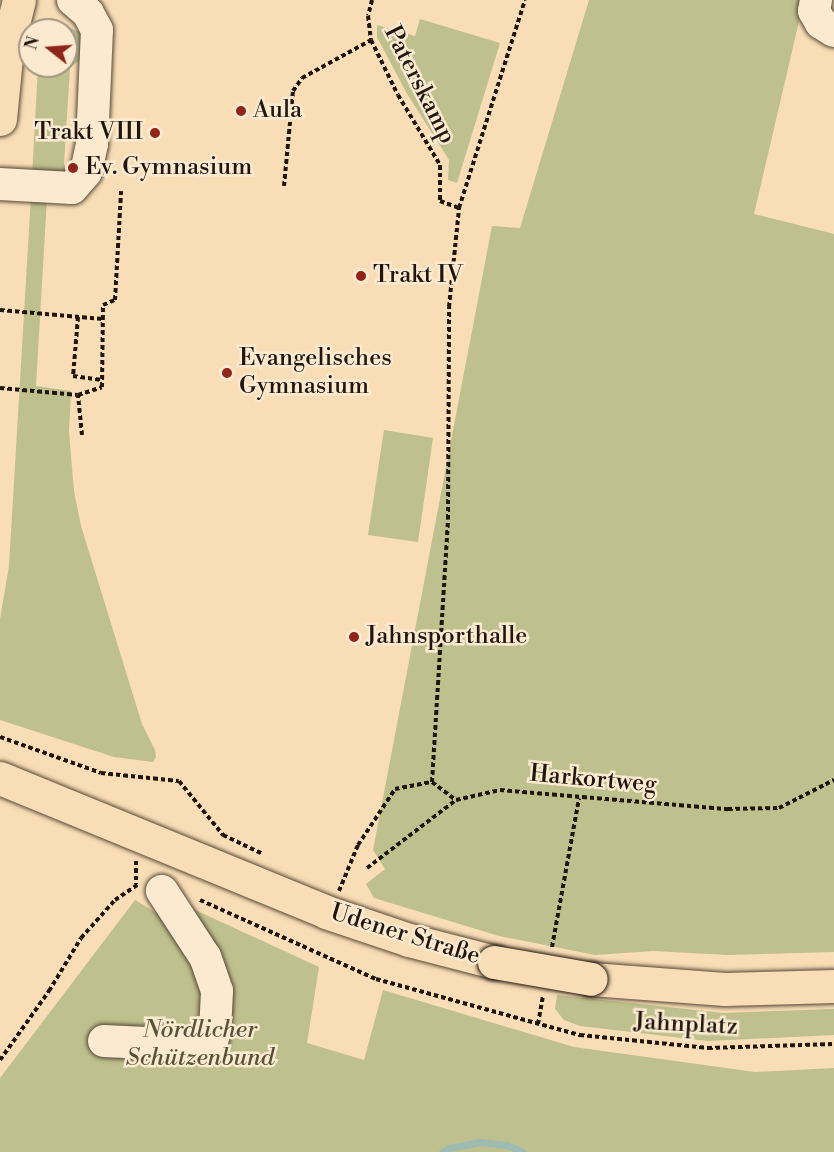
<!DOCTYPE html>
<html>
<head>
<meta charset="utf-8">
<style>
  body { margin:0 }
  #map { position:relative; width:834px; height:1152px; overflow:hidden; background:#f9ddb6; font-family:"Libre Bodoni",serif }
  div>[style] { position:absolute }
  .green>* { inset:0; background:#bec08d }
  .stream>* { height:7px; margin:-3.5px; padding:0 3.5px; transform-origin:3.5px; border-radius:3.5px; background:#9ebbb2 }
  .path>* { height:4px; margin-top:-2px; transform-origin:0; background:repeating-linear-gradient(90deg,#20160e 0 4.5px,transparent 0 7.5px) }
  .roads { filter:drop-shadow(0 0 2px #564838) drop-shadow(0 0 2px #564838) }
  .minor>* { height:32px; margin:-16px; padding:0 16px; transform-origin:16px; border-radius:16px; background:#fbe9d0 }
  .major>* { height:33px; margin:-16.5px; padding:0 16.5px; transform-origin:16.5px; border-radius:16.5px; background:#f9ddb6 }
  .bridges { filter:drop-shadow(0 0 2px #20160e) drop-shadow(0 0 2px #20160e) }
  .major-bridge>* { height:33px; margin:-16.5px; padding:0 16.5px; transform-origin:16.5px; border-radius:16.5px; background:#f9ddb6 }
  .dots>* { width:16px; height:16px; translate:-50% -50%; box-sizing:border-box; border:3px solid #fbe9d0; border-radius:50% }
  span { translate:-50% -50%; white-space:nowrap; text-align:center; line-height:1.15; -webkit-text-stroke:5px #fbe9d0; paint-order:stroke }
  .street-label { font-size:24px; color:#20160e }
  .poi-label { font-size:24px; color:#20160e }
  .left { translate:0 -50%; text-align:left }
  .right { translate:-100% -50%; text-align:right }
  .park-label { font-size:24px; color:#57523a; font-style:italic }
  .north { position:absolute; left:18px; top:18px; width:60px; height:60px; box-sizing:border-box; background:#fbe9d0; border:2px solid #a39582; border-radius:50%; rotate:287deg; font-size:16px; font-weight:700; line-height:24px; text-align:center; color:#20160e }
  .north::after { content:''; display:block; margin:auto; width:21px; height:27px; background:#8f2418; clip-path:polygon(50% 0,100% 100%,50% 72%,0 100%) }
</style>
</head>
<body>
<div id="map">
  <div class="green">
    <i style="clip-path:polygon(589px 0,804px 0,754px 214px,834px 234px,834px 952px,728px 955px,653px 951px,595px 955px,499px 936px,374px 898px,366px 884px,385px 869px,373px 850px,492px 226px,520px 228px)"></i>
    <i style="clip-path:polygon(52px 19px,79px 32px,87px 45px,88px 53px,70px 68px,64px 165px,78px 179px,32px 177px,38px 66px,66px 66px,66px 30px,49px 30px)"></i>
    <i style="clip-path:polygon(420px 19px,500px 43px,457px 183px,448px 180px,449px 160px,406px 92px,377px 37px,377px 25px,415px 36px)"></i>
    <i style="clip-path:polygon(31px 196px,47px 198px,36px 386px,71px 391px,69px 432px,74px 491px,81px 526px,142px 724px,155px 750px,156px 757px,153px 762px,114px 757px,0 720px,0 619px,9px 566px)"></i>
    <i style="clip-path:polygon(384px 430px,433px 438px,418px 542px,368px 535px)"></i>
    <i style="clip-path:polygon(135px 900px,171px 922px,183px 911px,193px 909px,319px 967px,307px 1043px,364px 1060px,383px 990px,574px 1047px,755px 1072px,834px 1068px,834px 1152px,0 1152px,0 1078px)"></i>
    <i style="clip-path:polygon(557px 995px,723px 1013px,834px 1009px,834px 1035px,708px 1041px,580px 1026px,564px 1020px,555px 1009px)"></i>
  </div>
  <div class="stream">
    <i style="left:442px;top:1152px;width:8px;rotate:-30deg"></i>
    <i style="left:449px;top:1148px;width:33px;rotate:-11deg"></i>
    <i style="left:481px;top:1142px;width:26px;rotate:7deg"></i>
    <i style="left:507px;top:1145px;width:17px;rotate:24deg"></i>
  </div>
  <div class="path">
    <i style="left:372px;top:0;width:16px;rotate:104deg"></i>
    <i style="left:368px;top:16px;width:24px;rotate:83deg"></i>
    <i style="left:371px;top:40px;width:61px;rotate:63.9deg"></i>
    <i style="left:398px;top:95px;width:82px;rotate:59deg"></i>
    <i style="left:440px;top:165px;width:36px;rotate:90deg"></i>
    <i style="left:440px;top:201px;width:20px;rotate:20deg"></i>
    <i style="left:284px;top:186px;width:95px;rotate:-84.6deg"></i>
    <i style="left:293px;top:91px;width:16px;rotate:-55deg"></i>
    <i style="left:302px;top:78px;width:79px;rotate:-28.8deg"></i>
    <i style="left:0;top:310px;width:103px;rotate:5deg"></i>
    <i style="left:78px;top:317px;width:59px;rotate:94.8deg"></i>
    <i style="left:73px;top:376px;width:29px;rotate:8deg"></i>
    <i style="left:0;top:388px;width:78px;rotate:5.1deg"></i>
    <i style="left:82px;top:435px;width:40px;rotate:-95.7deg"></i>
    <i style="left:78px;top:395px;width:25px;rotate:-18deg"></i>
    <i style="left:102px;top:387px;width:82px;rotate:-89.3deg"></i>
    <i style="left:103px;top:305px;width:13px;rotate:-23deg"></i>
    <i style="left:115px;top:300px;width:109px;rotate:-86.8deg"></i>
    <i style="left:0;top:737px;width:107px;rotate:19.6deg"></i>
    <i style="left:101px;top:773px;width:78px;rotate:5.9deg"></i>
    <i style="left:179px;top:781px;width:70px;rotate:50.8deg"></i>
    <i style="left:223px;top:835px;width:44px;rotate:25.4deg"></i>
    <i style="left:432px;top:782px;width:263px;rotate:-86.5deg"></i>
    <i style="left:448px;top:519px;width:212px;rotate:-89.7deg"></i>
    <i style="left:449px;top:307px;width:100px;rotate:-84.2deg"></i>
    <i style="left:459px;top:208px;width:218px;rotate:-72.4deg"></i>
    <i style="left:136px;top:861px;width:23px;rotate:90deg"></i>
    <i style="left:367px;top:868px;width:112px;rotate:-37.4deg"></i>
    <i style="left:456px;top:800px;width:45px;rotate:-12.8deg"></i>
    <i style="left:500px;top:790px;width:229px;rotate:4.8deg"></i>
    <i style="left:728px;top:809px;width:51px;rotate:-1.1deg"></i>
    <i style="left:779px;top:808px;width:62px;rotate:-27deg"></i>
    <i style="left:339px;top:891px;width:50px;rotate:-67.6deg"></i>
    <i style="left:358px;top:845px;width:67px;rotate:-56.5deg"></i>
    <i style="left:395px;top:789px;width:38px;rotate:-11deg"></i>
    <i style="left:432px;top:782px;width:30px;rotate:37deg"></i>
    <i style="left:200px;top:900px;width:193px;rotate:24.2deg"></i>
    <i style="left:376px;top:979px;width:212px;rotate:15.4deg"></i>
    <i style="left:580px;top:1035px;width:129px;rotate:5.8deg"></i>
    <i style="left:708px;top:1048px;width:126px;rotate:-1.8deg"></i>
    <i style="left:552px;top:947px;width:151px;rotate:-79.7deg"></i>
    <i style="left:538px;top:1024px;width:29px;rotate:-80deg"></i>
    <i style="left:0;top:1060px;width:85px;rotate:-54.6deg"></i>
    <i style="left:49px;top:991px;width:62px;rotate:-58.9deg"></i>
    <i style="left:81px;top:938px;width:51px;rotate:-48.2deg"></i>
    <i style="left:115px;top:900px;width:27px;rotate:-34deg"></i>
  </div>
  <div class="roads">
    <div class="minor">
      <i style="left:816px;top:0;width:11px;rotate:100deg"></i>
      <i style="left:814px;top:11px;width:14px;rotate:60deg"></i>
      <i style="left:821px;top:23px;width:15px;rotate:32deg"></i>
      <i style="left:0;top:184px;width:72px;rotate:3.2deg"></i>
      <i style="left:72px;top:188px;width:21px;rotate:-49deg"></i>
      <i style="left:86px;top:172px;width:29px;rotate:-78deg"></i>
      <i style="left:92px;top:144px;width:114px;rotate:-87.5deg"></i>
      <i style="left:97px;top:30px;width:19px;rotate:-118deg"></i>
      <i style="left:88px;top:13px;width:20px;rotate:-139deg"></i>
      <i style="left:104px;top:1041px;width:107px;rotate:2.7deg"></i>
      <i style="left:211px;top:1046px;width:16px;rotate:-76deg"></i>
      <i style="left:215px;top:1030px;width:39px;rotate:-87deg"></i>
      <i style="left:217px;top:991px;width:36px;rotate:-109deg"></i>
      <i style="left:205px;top:957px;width:79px;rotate:-123.1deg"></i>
    </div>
    <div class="major">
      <i style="left:0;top:119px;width:71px;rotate:-84.4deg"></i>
      <i style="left:7px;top:48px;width:49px;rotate:-76deg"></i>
      <i style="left:0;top:778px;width:352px;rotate:22.3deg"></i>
      <i style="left:326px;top:912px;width:88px;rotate:18.6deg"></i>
      <i style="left:409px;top:940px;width:88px;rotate:14.5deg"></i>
      <i style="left:591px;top:979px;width:134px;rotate:4.3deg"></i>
      <i style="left:725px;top:989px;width:109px;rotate:-1.6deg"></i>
    </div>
  </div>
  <div class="bridges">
    <div class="major-bridge">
      <i style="left:494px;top:962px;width:98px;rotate:9.9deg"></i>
    </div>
  </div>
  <div class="dots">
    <i style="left:241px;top:111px;background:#8f2418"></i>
    <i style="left:155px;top:133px;background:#8f2418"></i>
    <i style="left:73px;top:168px;background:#8f2418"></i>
    <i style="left:361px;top:276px;background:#8f2418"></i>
    <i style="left:227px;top:373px;background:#8f2418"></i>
    <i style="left:354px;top:637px;background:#8f2418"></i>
  </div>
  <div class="street-label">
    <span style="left:419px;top:85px;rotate:63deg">Paterskamp</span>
    <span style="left:593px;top:780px;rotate:5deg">Harkortweg</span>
    <span style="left:405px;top:935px;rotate:17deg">Udener Straße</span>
    <span style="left:686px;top:1025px;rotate:3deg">Jahnplatz</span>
  </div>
  <div class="poi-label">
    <span class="left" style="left:253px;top:111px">Aula</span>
    <span class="right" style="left:143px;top:133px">Trakt VIII</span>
    <span class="left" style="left:85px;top:168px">Ev. Gymnasium</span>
    <span class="left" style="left:373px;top:276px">Trakt IV</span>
    <span class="left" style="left:239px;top:373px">Evangelisches<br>Gymnasium</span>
    <span class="left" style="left:366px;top:637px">Jahnsporthalle</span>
  </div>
  <div class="park-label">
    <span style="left:200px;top:1045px">Nördlicher<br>Schützenbund</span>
  </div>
  <div class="north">N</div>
</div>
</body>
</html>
